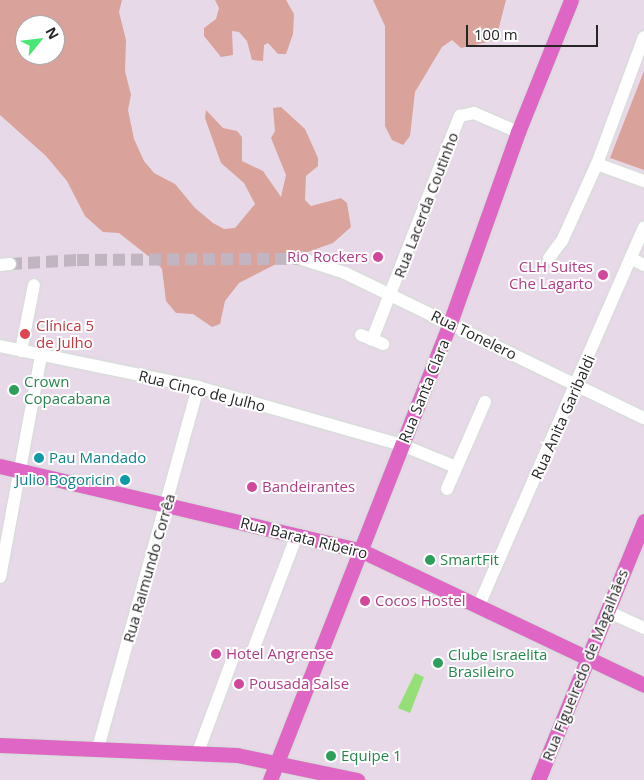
<!DOCTYPE html>
<html>
<head>
<meta charset="utf-8">
<style>
  body { margin:0 }
  #map { position:relative; width:644px; height:780px; overflow:hidden; background:#e8d9e8; font-family:"Open Sans",sans-serif }
  div>[style] { position:absolute }
  .green>* { inset:0; background:#d9a29b }
  .water>* { inset:0; background:#94e076 }
  .minor-tunnel>* { height:12px; margin-top:-6px; transform-origin:0; background:repeating-linear-gradient(90deg,#c1b5c1 0 12px,transparent 0 18px) }
  .roads { filter:drop-shadow(0 0 1px #cfded3) drop-shadow(0 0 1px #cfded3) }
  .minor>* { height:12px; margin:-6px; padding:0 6px; transform-origin:6px; border-radius:6px; background:#fff }
  .major>* { height:15px; margin:-7.5px; padding:0 7.5px; transform-origin:7.5px; border-radius:7.5px; background:#e066c6 }
  .dots>* { width:14px; height:14px; translate:-50% -50%; box-sizing:border-box; border:2px solid #fff; border-radius:50% }
  span { translate:-50% -50%; white-space:nowrap; text-align:center; line-height:1.15; -webkit-text-stroke:4px #fff; paint-order:stroke }
  .street-label { font-size:15px; color:#262626 }
  .hotel-label { font-size:15px; color:#b23c85 }
  .right { translate:-100% -50%; text-align:right }
  .left { translate:0 -50%; text-align:left }
  .health-label { font-size:15px; color:#be3a42 }
  .leisure-label { font-size:15px; color:#27864d }
  .culture-label { font-size:15px; color:#0d838f }
  .north { position:absolute; left:15px; top:15px; width:50px; height:50px; box-sizing:border-box; background:#fff; border:1px solid #a8a8a8; border-radius:50%; rotate:61deg; font-size:14px; font-weight:700; line-height:20px; text-align:center; color:#262626 }
  .north::after { content:''; display:block; margin:auto; width:18px; height:22px; background:#48e672; clip-path:polygon(50% 0,100% 100%,50% 72%,0 100%) }
  .scale { position:absolute; left:466px; top:25px; width:132px; height:22px; box-sizing:border-box; border:2px solid #262626; border-top:0; padding-left:6px; font-size:15px; line-height:18px; white-space:nowrap; color:#262626; -webkit-text-stroke:4px #fff; paint-order:stroke }
</style>
</head>
<body>
<div id="map">
  <div class="green">
    <i style="clip-path:polygon(evenodd,0 0,122px 0,119px 12px,126px 40px,125px 71px,131px 95px,128px 110px,134px 139px,144px 161px,154px 173px,175px 184px,195px 208px,213px 223px,224px 229px,235px 228px,255px 204px,244px 183px,221px 163px,205px 118px,206px 110px,223px 128px,237px 131px,242px 137px,242px 161px,263px 171px,281px 197px,286px 175px,271px 138px,275px 131px,273px 108px,281px 107px,305px 129px,318px 158px,318px 166px,306px 176px,305px 200px,311px 206px,341px 198px,347px 203px,351px 227px,333px 243px,282px 261px,239px 283px,225px 301px,220px 324px,212px 327px,193px 314px,176px 313px,166px 301px,162px 269px,157px 263px,119px 233px,103px 232px,85px 216px,67px 181px,46px 156px,0 115px,0 0,25px 25px,55px 25px,55px 55px,25px 55px,25px 25px)"></i>
    <i style="clip-path:polygon(215px 0,286px 0,294px 14px,293px 34px,286px 54px,278px 54px,268px 43px,264px 45px,263px 61px,252px 60px,247px 41px,239px 32px,232px 31px,233px 55px,221px 57px,204px 36px,204px 28px,216px 19px,219px 8px)"></i>
    <i style="clip-path:polygon(373px 0,506px 0,497px 35px,492px 41px,461px 48px,452px 40px,442px 47px,415px 92px,410px 136px,403px 145px,392px 140px,385px 126px,385px 26px)"></i>
    <i style="clip-path:polygon(644px 71px,644px 170px,610px 158px)"></i>
  </div>
  <div class="water">
    <i style="clip-path:polygon(415px 673px,424px 677px,410px 713px,398px 708px)"></i>
  </div>
  <div class="minor-tunnel">
    <i style="left:10px;top:264px;width:67px;rotate:-3.4deg"></i>
    <i style="left:77px;top:260px;width:225px;rotate:-0.3deg"></i>
  </div>
  <div class="roads">
    <div class="minor">
      <i style="left:597px;top:164px;width:50px;rotate:19.9deg"></i>
      <i style="left:549px;top:258px;width:21px;rotate:-53deg"></i>
      <i style="left:562px;top:241px;width:85px;rotate:-65.6deg"></i>
      <i style="left:597px;top:164px;width:135px;rotate:-69.7deg"></i>
      <i style="left:302px;top:259px;width:45px;rotate:18deg"></i>
      <i style="left:345px;top:273px;width:332px;rotate:25.9deg"></i>
      <i style="left:632px;top:259px;width:13px;rotate:27deg"></i>
      <i style="left:0;top:265px;width:10px;rotate:-6deg"></i>
      <i style="left:361px;top:335px;width:24px;rotate:22deg"></i>
      <i style="left:372px;top:340px;width:241px;rotate:-68.6deg"></i>
      <i style="left:460px;top:116px;width:14px;rotate:-12deg"></i>
      <i style="left:474px;top:113px;width:48px;rotate:23.4deg"></i>
      <i style="left:0;top:346px;width:202px;rotate:11.7deg"></i>
      <i style="left:198px;top:387px;width:212px;rotate:15.9deg"></i>
      <i style="left:402px;top:445px;width:58px;rotate:22.2deg"></i>
      <i style="left:21px;top:351px;width:67px;rotate:-78.9deg"></i>
      <i style="left:447px;top:489px;width:95px;rotate:-66.4deg"></i>
      <i style="left:0;top:577px;width:226px;rotate:-79.5deg"></i>
      <i style="left:479px;top:605px;width:412px;rotate:-66.4deg"></i>
      <i style="left:607px;top:611px;width:41px;rotate:24.7deg"></i>
      <i style="left:253px;top:650px;width:123px;rotate:-69.1deg"></i>
      <i style="left:98px;top:748px;width:375px;rotate:-74.5deg"></i>
      <i style="left:198px;top:752px;width:100px;rotate:-69.6deg"></i>
    </div>
    <div class="major">
      <i style="left:0;top:466px;width:372px;rotate:13.2deg"></i>
      <i style="left:362px;top:551px;width:312px;rotate:25.4deg"></i>
      <i style="left:0;top:745px;width:237px;rotate:2.4deg"></i>
      <i style="left:237px;top:755px;width:123px;rotate:11.8deg"></i>
      <i style="left:270px;top:780px;width:491px;rotate:-68.5deg"></i>
      <i style="left:450px;top:323px;width:203px;rotate:-70.4deg"></i>
      <i style="left:518px;top:132px;width:142px;rotate:-68.1deg"></i>
      <i style="left:538px;top:780px;width:280px;rotate:-67.7deg"></i>
    </div>
  </div>
  <div class="dots">
    <i style="left:378px;top:257px;background:#d1479c"></i>
    <i style="left:603px;top:275px;background:#d1479c"></i>
    <i style="left:25px;top:334px;background:#e0444e"></i>
    <i style="left:14px;top:390px;background:#2e9e5b"></i>
    <i style="left:39px;top:458px;background:#0f9aa8"></i>
    <i style="left:125px;top:480px;background:#0f9aa8"></i>
    <i style="left:252px;top:487px;background:#d1479c"></i>
    <i style="left:430px;top:560px;background:#2e9e5b"></i>
    <i style="left:365px;top:601px;background:#d1479c"></i>
    <i style="left:216px;top:654px;background:#d1479c"></i>
    <i style="left:438px;top:663px;background:#2e9e5b"></i>
    <i style="left:239px;top:684px;background:#d1479c"></i>
    <i style="left:331px;top:756px;background:#2e9e5b"></i>
  </div>
  <div class="street-label">
    <span style="left:426px;top:205px;rotate:-69deg">Rua Lacerda Coutinho</span>
    <span style="left:474px;top:335px;rotate:26deg">Rua Tonelero</span>
    <span style="left:202px;top:391px;rotate:14deg">Rua Cinco de Julho</span>
    <span style="left:424px;top:391px;rotate:-68deg">Rua Santa Clara</span>
    <span style="left:563px;top:417px;rotate:-66deg">Rua Anita Garibaldi</span>
    <span style="left:304px;top:538px;rotate:14deg">Rua Barata Ribeiro</span>
    <span style="left:149px;top:568px;rotate:-74deg">Rua Raimundo Corrêa</span>
    <span style="left:585px;top:665px;rotate:-68deg">Rua Figueiredo de Magalhães</span>
  </div>
  <div class="hotel-label">
    <span class="right" style="left:368px;top:257px">Rio Rockers</span>
    <span class="right" style="left:593px;top:275px">CLH Suites<br>Che Lagarto</span>
    <span class="left" style="left:262px;top:487px">Bandeirantes</span>
    <span class="left" style="left:375px;top:601px">Cocos Hostel</span>
    <span class="left" style="left:226px;top:654px">Hotel Angrense</span>
    <span class="left" style="left:249px;top:684px">Pousada Salse</span>
  </div>
  <div class="health-label">
    <span class="left" style="left:36px;top:334px">Clínica 5<br>de Julho</span>
  </div>
  <div class="leisure-label">
    <span class="left" style="left:24px;top:390px">Crown<br>Copacabana</span>
    <span class="left" style="left:440px;top:560px">SmartFit</span>
    <span class="left" style="left:448px;top:663px">Clube Israelita<br>Brasileiro</span>
    <span class="left" style="left:341px;top:756px">Equipe 1</span>
  </div>
  <div class="culture-label">
    <span class="left" style="left:49px;top:458px">Pau Mandado</span>
    <span class="right" style="left:115px;top:480px">Julio Bogoricin</span>
  </div>
  <div class="north">N</div>
  <div class="scale">100 m</div>
</div>
</body>
</html>
